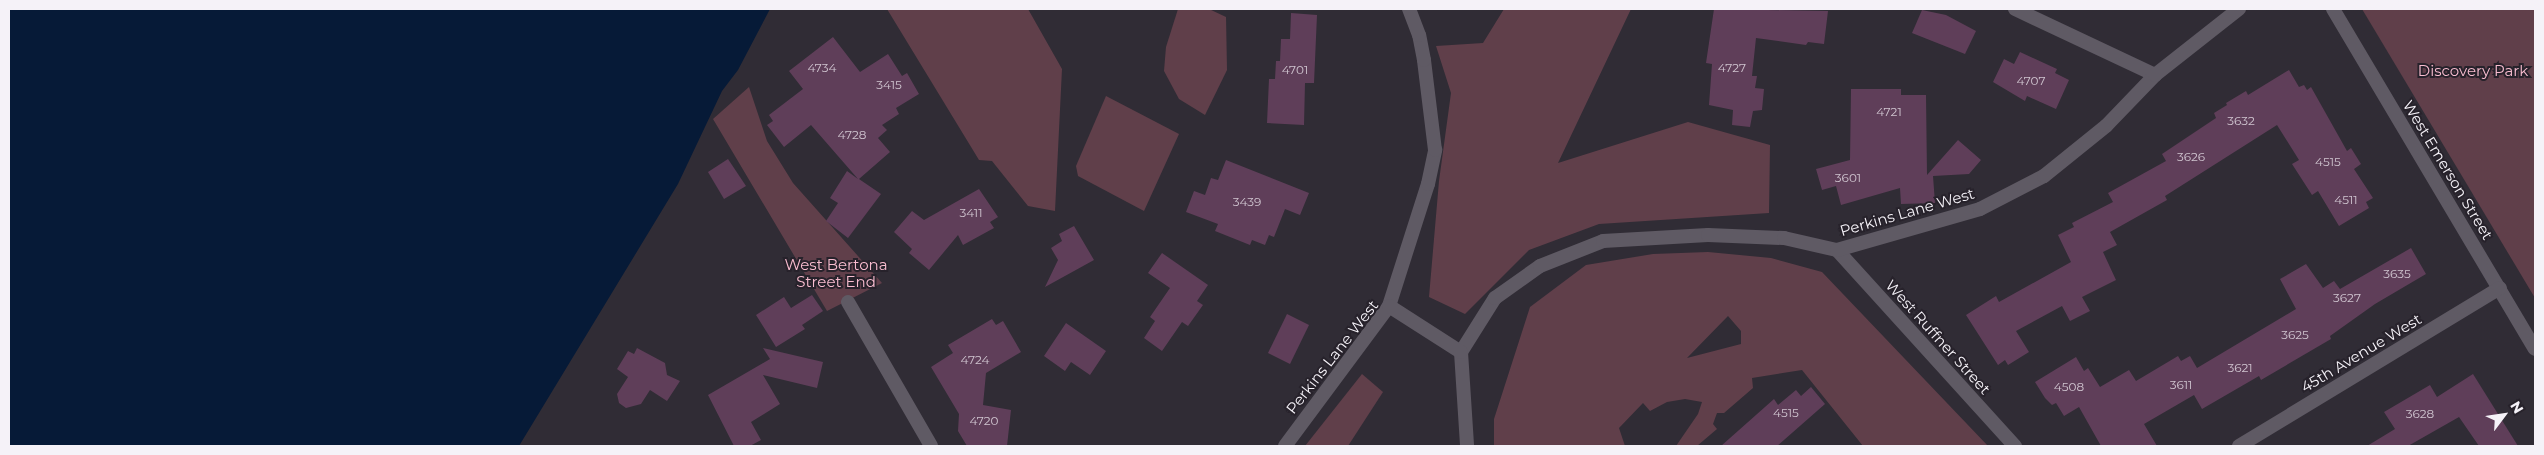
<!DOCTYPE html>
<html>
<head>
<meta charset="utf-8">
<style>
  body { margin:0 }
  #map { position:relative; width:2544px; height:455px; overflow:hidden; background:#302c35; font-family:Montserrat,sans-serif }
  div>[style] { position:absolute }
  .green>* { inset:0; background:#603f4a }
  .water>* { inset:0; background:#061a37 }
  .building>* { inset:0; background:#5f3e59 }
  .minor>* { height:14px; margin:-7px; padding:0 7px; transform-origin:7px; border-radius:7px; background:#5f5a64 }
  span { translate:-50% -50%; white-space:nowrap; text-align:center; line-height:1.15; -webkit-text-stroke:4px #27222b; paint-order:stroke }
  .number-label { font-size:12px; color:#d0c5d0 }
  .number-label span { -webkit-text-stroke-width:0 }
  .park-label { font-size:15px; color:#f9bdd0 }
  .street-label { font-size:15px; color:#f5f2f8 }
  .frame { position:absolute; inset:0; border:10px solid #f5f2f8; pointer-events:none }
  .north { position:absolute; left:2479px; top:390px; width:50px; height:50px; -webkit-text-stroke:4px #27222b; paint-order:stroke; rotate:59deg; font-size:14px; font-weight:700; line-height:20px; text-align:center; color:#f5f2f8 }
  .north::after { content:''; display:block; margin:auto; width:18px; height:22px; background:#f5f2f8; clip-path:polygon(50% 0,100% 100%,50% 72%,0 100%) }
</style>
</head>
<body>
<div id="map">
  <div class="green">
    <i style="clip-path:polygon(887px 9px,1028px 9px,1062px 69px,1055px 211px,1028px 206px,992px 161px,979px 160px)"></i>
    <i style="clip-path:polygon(1178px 9px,1209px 9px,1226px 17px,1227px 70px,1205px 115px,1179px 99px,1164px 71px,1166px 47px)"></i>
    <i style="clip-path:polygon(1504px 9px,1631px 9px,1558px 163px,1688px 122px,1770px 145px,1769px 213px,1599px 224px,1529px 250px,1465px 314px,1429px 297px,1439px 181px,1451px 93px,1436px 46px,1483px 43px)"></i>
    <i style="clip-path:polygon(2362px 9px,2535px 9px,2535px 298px)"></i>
    <i style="clip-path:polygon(749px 87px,767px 141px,793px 183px,882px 283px,827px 311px,713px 119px)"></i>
    <i style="clip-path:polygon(1106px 96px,1179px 134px,1144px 211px,1078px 176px,1076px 166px)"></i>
    <i style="clip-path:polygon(evenodd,1708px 252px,1771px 258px,1822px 272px,1988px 446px,1863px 446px,1802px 370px,1752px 378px,1753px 388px,1724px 413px,1717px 413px,1713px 424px,1717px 429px,1697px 446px,1676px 446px,1698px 414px,1702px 402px,1685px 399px,1667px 402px,1650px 411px,1643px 403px,1619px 428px,1625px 446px,1494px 446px,1494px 419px,1530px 307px,1586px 265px,1653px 254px,1708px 252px,1728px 316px,1741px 331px,1741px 344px,1687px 358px,1728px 316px)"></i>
    <i style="clip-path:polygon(1362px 374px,1383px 392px,1348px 446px,1305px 446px)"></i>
  </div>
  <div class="water">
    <i style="clip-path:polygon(9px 9px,770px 9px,738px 70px,722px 91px,678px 184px,519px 446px,9px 446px)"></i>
  </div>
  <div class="building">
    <i style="clip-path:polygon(1714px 9px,1828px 11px,1824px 44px,1808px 42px,1806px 45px,1756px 38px,1752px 76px,1757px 76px,1755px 88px,1764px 89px,1762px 110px,1753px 111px,1750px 127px,1732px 125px,1733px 110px,1709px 105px,1712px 64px,1706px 63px)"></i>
    <i style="clip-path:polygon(1922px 10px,1946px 15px,1976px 31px,1965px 54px,1912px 33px)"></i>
    <i style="clip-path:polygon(1291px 13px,1317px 15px,1314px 83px,1305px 83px,1304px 125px,1267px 123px,1269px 79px,1275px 79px,1276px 61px,1280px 61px,1281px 39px,1290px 39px)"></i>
    <i style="clip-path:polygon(833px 37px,860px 72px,888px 54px,902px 76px,907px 73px,919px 94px,896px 108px,899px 114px,882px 125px,887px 130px,878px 138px,890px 152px,859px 179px,881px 194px,848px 238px,826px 221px,838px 203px,830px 198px,847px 171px,858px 179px,811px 125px,784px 147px,767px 125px,773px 121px,769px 115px,803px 89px,789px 71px)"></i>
    <i style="clip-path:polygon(2020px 52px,2057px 69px,2055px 73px,2069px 80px,2056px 109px,2027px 96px,2025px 101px,1993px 82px,2004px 59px,2014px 64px)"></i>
    <i style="clip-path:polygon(2289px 70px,2299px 87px,2304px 85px,2307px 90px,2311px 87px,2347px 151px,2351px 148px,2361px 164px,2354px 169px,2373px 198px,2366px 202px,2369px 208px,2339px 226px,2318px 191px,2312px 195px,2292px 164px,2299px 160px,2277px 125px,2165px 196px,2167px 200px,2110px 232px,2117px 245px,2103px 252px,2116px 280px,2082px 297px,2090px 311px,2070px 321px,2062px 306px,2016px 331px,2029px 352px,2008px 365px,2005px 360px,1998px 365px,1966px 315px,1996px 296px,1999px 302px,2071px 262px,2058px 235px,2074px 227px,2072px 223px,2113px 202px,2108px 193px,2166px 161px,2162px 154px,2216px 118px,2214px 113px,2227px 105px,2226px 103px,2246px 91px,2248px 95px)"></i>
    <i style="clip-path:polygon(1851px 89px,1901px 89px,1901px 95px,1926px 95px,1927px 175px,1958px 140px,1981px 160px,1969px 174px,1933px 176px,1935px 203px,1901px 204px,1900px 188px,1841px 205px,1836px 186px,1822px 190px,1816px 169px,1850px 160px)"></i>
    <i style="clip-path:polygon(728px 159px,746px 186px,724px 199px,708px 172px)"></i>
    <i style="clip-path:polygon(1226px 160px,1309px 193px,1300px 215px,1285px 209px,1274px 237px,1269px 235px,1265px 245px,1252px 240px,1250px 245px,1215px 231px,1218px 224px,1186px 212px,1194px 191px,1205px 195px,1211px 178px,1218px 180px)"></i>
    <i style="clip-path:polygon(979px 189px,998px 217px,990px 222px,994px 228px,963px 245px,958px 235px,929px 270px,909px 253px,912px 249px,894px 232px,912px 211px,924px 220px)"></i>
    <i style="clip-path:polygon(1074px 226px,1094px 260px,1045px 287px,1058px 260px,1051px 248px,1062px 241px,1059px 234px)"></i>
    <i style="clip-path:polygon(2411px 248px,2426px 274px,2375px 304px,2330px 336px,2331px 339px,2261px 380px,2259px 376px,2202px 409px,2194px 395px,2144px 424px,2157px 446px,2101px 446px,2079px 407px,2064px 416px,2056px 403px,2052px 405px,2045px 398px,2035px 382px,2076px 357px,2084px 371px,2088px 368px,2100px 387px,2129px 370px,2136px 381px,2178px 356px,2181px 361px,2190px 356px,2197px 368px,2296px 309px,2280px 279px,2306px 264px,2323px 288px,2334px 281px,2340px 289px)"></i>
    <i style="clip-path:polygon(1162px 253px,1208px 285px,1197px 301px,1203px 305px,1188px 326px,1182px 322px,1162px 351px,1144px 338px,1155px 321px,1150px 317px,1170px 288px,1148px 273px)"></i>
    <i style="clip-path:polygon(812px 295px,823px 311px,802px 325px,805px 329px,776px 347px,756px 315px,784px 297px,791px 308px)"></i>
    <i style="clip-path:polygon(1287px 314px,1309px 325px,1290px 364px,1268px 353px)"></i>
    <i style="clip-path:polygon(992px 319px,996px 325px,1003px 321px,1021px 352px,986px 373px,983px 405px,1011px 410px,1007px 446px,967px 446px,958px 431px,959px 414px,931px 367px,953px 353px,948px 345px)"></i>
    <i style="clip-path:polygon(1066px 323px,1106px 351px,1090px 375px,1071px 362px,1065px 371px,1044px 356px)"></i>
    <i style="clip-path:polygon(637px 348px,665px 363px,667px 375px,680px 381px,667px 401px,650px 390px,641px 404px,626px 408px,619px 403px,617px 394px,628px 377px,617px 369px,628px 351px,634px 354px)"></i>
    <i style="clip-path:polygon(763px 348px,823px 362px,817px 388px,763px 375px,780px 404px,751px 422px,761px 440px,750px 446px,734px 446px,708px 395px,770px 359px)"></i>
    <i style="clip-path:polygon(2473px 374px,2518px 446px,2479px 446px,2459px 417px,2408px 446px,2367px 446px,2395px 429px,2384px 412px,2430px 385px,2437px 397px)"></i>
    <i style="clip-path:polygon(1811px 387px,1825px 404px,1777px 446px,1721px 446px,1774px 399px,1778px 405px,1796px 390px,1801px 396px)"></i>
  </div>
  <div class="minor">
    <i style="left:2015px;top:9px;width:155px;rotate:25.2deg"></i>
    <i style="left:2333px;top:9px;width:395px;rotate:59.3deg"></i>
    <i style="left:1837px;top:250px;width:265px;rotate:47.8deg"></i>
    <i style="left:848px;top:302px;width:166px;rotate:60deg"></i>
    <i style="left:1389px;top:306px;width:128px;rotate:-72.3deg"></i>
    <i style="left:1428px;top:184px;width:35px;rotate:-78deg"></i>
    <i style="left:1435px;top:150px;width:91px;rotate:-97deg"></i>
    <i style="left:1424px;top:60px;width:25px;rotate:-101deg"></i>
    <i style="left:1419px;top:35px;width:28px;rotate:-111deg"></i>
    <i style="left:1461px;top:352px;width:64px;rotate:-57.8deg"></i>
    <i style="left:1495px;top:298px;width:55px;rotate:-35.4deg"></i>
    <i style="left:1540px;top:266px;width:68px;rotate:-21.6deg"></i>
    <i style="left:1603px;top:241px;width:105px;rotate:-3.3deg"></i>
    <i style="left:1708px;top:235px;width:76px;rotate:2.3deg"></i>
    <i style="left:1784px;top:238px;width:54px;rotate:12.8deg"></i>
    <i style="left:1837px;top:250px;width:149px;rotate:-16deg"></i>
    <i style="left:1980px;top:209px;width:72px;rotate:-27.3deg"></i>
    <i style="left:2044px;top:176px;width:80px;rotate:-38.9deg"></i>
    <i style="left:2106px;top:126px;width:71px;rotate:-46.1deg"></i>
    <i style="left:2155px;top:75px;width:107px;rotate:-38.2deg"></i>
    <i style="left:1461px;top:352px;width:94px;rotate:86.3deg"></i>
    <i style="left:1285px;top:446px;width:174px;rotate:-53.4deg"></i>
    <i style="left:1389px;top:306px;width:85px;rotate:32.6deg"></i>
    <i style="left:2239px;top:446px;width:305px;rotate:-31.2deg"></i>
  </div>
  <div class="number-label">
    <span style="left:822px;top:68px">4734</span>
    <span style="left:1732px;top:68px">4727</span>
    <span style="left:1295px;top:70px">4701</span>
    <span style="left:2031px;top:81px">4707</span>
    <span style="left:889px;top:85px">3415</span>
    <span style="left:1889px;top:112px">4721</span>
    <span style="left:2241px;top:121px">3632</span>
    <span style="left:852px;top:135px">4728</span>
    <span style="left:2191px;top:157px">3626</span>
    <span style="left:2328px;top:162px">4515</span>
    <span style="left:1848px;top:178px">3601</span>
    <span style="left:2346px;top:200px">4511</span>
    <span style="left:1247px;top:202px">3439</span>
    <span style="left:971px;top:213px">3411</span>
    <span style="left:2397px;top:274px">3635</span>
    <span style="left:2347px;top:298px">3627</span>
    <span style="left:2295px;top:335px">3625</span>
    <span style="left:975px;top:360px">4724</span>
    <span style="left:2240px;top:368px">3621</span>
    <span style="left:2181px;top:385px">3611</span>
    <span style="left:2069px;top:387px">4508</span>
    <span style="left:1786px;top:413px">4515</span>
    <span style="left:2420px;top:414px">3628</span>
    <span style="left:984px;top:421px">4720</span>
  </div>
  <div class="park-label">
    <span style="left:2473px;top:71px">Discovery Park</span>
    <span style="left:836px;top:273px">West Bertona<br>Street End</span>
  </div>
  <div class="street-label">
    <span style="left:2448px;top:170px;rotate:59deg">West Emerson Street</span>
    <span style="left:1907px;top:212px;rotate:-16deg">Perkins Lane West</span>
    <span style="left:1938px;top:337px;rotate:48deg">West Ruffner Street</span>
    <span style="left:2361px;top:353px;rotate:-31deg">45th Avenue West</span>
    <span style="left:1332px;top:357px;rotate:-52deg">Perkins Lane West</span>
  </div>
  <div class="frame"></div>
  <div class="north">N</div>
</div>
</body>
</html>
